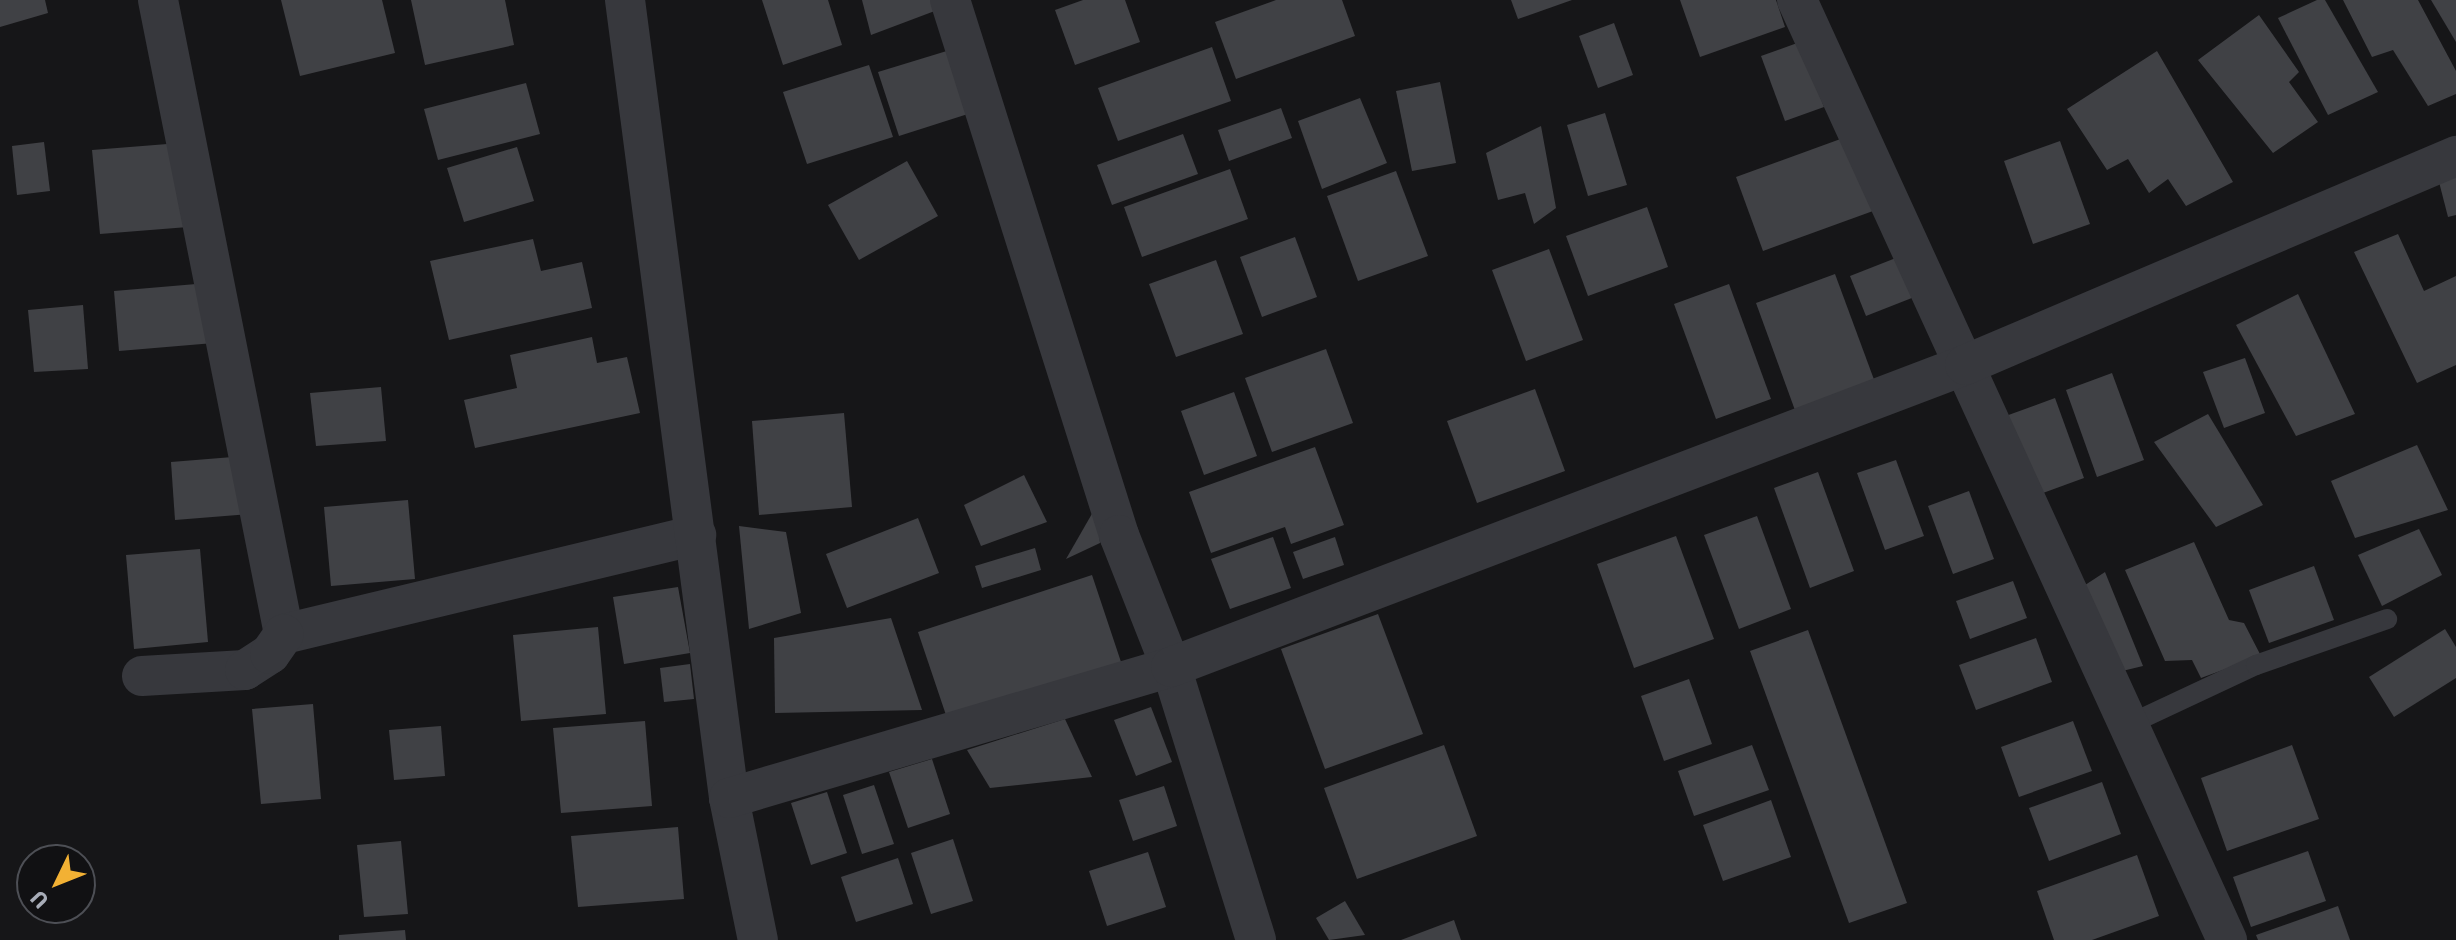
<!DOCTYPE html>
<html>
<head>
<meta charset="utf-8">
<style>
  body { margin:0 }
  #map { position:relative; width:2456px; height:940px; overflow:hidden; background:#161618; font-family:Signika,sans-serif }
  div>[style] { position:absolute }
  .building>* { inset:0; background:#404145 }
  .lane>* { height:20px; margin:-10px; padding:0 10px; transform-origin:10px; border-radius:10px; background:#37383d }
  .street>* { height:40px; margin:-20px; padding:0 20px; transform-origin:20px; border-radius:20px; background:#37383d }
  span { translate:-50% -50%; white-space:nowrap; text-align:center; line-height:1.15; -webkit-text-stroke:8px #111113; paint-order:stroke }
  .north { position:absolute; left:16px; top:844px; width:80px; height:80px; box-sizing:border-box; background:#111113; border:2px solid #4d4f55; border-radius:50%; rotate:227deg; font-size:22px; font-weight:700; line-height:32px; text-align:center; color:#a8adb8 }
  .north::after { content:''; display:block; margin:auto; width:28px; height:36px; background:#f2b134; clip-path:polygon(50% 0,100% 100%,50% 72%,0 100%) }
</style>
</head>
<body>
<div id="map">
  <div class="building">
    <i style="clip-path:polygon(0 0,45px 0,48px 13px,0 27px)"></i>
    <i style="clip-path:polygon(281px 0,382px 0,395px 53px,300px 76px)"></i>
    <i style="clip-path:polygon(411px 0,505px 0,514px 45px,425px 65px)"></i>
    <i style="clip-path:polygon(762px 0,828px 0,842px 45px,783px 65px)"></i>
    <i style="clip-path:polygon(862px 0,937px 0,940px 9px,871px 35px)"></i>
    <i style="clip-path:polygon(1083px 0,1125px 0,1140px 42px,1075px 65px,1055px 10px)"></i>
    <i style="clip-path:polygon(1276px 0,1342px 0,1355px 36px,1236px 79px,1215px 22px)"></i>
    <i style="clip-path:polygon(1511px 0,1572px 0,1518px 19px)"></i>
    <i style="clip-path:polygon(1680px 0,1776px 0,1785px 27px,1700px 57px)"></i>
    <i style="clip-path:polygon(2317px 0,2325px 0,2378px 92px,2328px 115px,2278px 18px)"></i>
    <i style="clip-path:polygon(2343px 0,2418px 0,2456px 71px,2456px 94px,2428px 106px,2393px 50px,2372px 57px)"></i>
    <i style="clip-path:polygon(2431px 0,2456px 0,2456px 42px)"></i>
    <i style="clip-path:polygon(2259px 15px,2299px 72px,2289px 82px,2318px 122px,2273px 153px,2198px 60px)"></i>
    <i style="clip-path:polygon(1614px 23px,1633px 75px,1598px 88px,1579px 36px)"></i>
    <i style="clip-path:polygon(1800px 42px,1824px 107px,1785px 121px,1761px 56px)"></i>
    <i style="clip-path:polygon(1212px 47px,1231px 101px,1118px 141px,1098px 88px)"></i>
    <i style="clip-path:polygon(950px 50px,971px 113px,899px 136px,878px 72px)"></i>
    <i style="clip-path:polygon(2157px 51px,2233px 182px,2186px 206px,2168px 179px,2149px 193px,2128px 159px,2107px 170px,2067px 109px)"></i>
    <i style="clip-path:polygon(869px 65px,893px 137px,807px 164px,783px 92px)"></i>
    <i style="clip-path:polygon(1440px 82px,1456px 163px,1412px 171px,1396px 91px)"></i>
    <i style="clip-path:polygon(526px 83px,540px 134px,438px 160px,424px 109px)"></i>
    <i style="clip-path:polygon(1360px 98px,1387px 163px,1322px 189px,1298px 121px)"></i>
    <i style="clip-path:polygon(1281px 108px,1292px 138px,1229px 161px,1218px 130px)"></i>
    <i style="clip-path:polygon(1605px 113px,1627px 185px,1588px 196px,1567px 125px)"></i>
    <i style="clip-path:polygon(1541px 126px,1556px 208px,1534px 224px,1525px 193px,1498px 200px,1486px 153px)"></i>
    <i style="clip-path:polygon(1183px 134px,1198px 174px,1112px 205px,1097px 165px)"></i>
    <i style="clip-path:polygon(1846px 137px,1873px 211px,1763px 251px,1736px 177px)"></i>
    <i style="clip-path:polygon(2060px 141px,2090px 224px,2033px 244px,2004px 161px)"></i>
    <i style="clip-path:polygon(44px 142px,50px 191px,17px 195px,12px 146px)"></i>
    <i style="clip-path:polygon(180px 143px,188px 227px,100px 234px,92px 150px)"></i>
    <i style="clip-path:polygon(517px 147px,534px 201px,464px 222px,447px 168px)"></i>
    <i style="clip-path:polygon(907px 161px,938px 216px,859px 260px,828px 205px)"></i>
    <i style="clip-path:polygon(1230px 169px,1248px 219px,1142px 257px,1124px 207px)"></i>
    <i style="clip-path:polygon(2456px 170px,2456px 215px,2448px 217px,2438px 178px)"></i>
    <i style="clip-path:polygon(1396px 171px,1428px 256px,1358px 281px,1327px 196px)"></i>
    <i style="clip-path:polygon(1647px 207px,1668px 267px,1588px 296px,1566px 236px)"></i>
    <i style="clip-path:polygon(2398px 234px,2424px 291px,2456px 276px,2456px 365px,2417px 383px,2354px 252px)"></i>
    <i style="clip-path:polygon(1295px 237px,1317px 297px,1262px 317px,1240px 257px)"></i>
    <i style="clip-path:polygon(533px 239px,541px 271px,582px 262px,592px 308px,449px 340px,430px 261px)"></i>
    <i style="clip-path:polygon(1549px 249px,1583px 340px,1526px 361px,1492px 270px)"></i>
    <i style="clip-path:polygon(1906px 254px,1922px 294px,1866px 316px,1850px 276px)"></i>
    <i style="clip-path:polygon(1216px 260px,1243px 334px,1176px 357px,1149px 284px)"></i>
    <i style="clip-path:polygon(1835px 274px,1876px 385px,1796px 413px,1756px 303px)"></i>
    <i style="clip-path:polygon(208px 283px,214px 343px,119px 351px,114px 291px)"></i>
    <i style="clip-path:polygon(1729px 284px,1771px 399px,1716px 419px,1674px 304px)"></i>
    <i style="clip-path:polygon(2298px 294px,2355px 414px,2296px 436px,2236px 325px)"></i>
    <i style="clip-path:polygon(83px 305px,88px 369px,34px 372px,28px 310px)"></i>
    <i style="clip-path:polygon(592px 337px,597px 363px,627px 357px,640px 413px,475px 448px,464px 400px,517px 388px,510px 355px)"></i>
    <i style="clip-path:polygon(1326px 349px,1353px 423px,1272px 452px,1245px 378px)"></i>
    <i style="clip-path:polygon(2245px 358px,2265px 413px,2224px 428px,2203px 372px)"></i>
    <i style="clip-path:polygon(2112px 373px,2144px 460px,2097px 477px,2066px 390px)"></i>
    <i style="clip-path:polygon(381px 387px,386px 441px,316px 446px,310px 393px)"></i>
    <i style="clip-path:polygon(1535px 389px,1565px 471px,1477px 503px,1447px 421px)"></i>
    <i style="clip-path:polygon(1234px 392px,1257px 456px,1204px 475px,1181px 411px)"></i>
    <i style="clip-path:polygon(2055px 398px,2084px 478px,2032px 497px,2003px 417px)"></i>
    <i style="clip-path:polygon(844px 413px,852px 507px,759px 515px,752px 421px)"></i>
    <i style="clip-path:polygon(2208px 414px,2263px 505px,2216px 527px,2154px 442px)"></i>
    <i style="clip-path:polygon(2417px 445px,2448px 510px,2355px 538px,2331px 481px)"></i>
    <i style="clip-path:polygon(1315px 447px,1344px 525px,1291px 544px,1285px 527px,1211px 553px,1189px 492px)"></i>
    <i style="clip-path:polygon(245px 456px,250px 514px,175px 520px,171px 462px)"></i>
    <i style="clip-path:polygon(1896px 460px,1924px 536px,1885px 550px,1857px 473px)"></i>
    <i style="clip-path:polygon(1818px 472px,1854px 571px,1810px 588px,1774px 488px)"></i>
    <i style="clip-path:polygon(1024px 475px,1047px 522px,981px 546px,964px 505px)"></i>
    <i style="clip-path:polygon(1969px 491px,1994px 559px,1953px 574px,1928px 506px)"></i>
    <i style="clip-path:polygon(408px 500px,415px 579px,331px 586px,324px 507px)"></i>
    <i style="clip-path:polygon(1097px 505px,1100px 543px,1066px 559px)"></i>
    <i style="clip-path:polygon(1757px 516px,1791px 609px,1739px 629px,1704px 535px)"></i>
    <i style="clip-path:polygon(918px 518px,939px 573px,847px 608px,826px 554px)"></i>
    <i style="clip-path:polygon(739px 526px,786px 532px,801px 613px,749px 629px)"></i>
    <i style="clip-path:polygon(2419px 529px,2442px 575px,2382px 606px,2358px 555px)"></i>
    <i style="clip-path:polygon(1676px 536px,1714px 639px,1634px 668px,1597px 564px)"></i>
    <i style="clip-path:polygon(1273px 537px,1291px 588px,1230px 609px,1211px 559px)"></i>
    <i style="clip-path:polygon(1335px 537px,1344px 565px,1303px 579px,1293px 552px)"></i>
    <i style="clip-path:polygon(2194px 542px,2229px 620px,2244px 623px,2261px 656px,2201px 678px,2192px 660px,2165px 661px,2125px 570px)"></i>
    <i style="clip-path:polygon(1035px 548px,1041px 570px,982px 588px,975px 566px)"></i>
    <i style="clip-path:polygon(200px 549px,208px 642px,134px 649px,126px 555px)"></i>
    <i style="clip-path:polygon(2314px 566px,2334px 620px,2269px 643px,2249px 590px)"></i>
    <i style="clip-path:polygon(2105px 572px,2143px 666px,2118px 672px,2079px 589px)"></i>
    <i style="clip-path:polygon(1092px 575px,1123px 668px,949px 724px,918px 632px)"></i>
    <i style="clip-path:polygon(2013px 581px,2027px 618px,1970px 639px,1956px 601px)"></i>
    <i style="clip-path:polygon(678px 587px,690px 653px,624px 664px,613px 597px)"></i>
    <i style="clip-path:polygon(1378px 614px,1423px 734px,1325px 769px,1281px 649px)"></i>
    <i style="clip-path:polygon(891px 618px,922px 710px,775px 713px,774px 638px)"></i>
    <i style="clip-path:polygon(598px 627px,606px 714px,521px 721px,513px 635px)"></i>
    <i style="clip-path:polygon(2445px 629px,2456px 647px,2456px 678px,2394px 717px,2369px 677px)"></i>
    <i style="clip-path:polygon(1808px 630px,1907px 903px,1849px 923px,1750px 651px)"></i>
    <i style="clip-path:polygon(2036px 638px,2052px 682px,1976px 710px,1959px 665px)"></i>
    <i style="clip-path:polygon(690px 664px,694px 699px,664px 702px,660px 668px)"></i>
    <i style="clip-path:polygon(1689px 679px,1712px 744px,1664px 761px,1641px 696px)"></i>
    <i style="clip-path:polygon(313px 704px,321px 799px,261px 804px,252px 709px)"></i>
    <i style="clip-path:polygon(1151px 707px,1172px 762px,1136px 776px,1114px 720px)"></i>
    <i style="clip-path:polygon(1065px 719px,1092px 777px,990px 788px,967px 750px)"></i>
    <i style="clip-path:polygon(645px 721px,652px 806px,561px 813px,553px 728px)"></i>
    <i style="clip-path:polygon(2073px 721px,2092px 771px,2019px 797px,2001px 747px)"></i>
    <i style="clip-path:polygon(441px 726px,445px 776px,394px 780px,389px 730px)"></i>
    <i style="clip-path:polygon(1444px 745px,1477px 836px,1357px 879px,1324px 788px)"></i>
    <i style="clip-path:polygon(1752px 745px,1769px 790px,1694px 816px,1678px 771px)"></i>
    <i style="clip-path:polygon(2292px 745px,2319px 819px,2227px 851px,2201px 778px)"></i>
    <i style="clip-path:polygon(932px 759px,950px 814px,908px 828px,889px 772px)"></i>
    <i style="clip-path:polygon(2102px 782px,2121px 834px,2049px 861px,2029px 808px)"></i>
    <i style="clip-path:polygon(874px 785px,894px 844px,862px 854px,843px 795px)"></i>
    <i style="clip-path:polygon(1164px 786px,1177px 826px,1133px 841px,1119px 800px)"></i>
    <i style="clip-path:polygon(827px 792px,847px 853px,811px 865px,791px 803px)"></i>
    <i style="clip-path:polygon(1771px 800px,1791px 857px,1723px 881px,1703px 825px)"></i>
    <i style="clip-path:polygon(678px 827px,684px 899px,578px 907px,571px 836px)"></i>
    <i style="clip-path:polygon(953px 839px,973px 901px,931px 914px,911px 853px)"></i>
    <i style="clip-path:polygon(401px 841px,408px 914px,364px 917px,357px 845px)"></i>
    <i style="clip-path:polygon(2308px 851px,2326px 901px,2251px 927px,2233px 877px)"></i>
    <i style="clip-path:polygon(1148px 852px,1166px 907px,1107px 926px,1089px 871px)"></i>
    <i style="clip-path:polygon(2137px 855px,2159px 916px,2092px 940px,2054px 940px,2037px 891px)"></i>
    <i style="clip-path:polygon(898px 858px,913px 904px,856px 922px,841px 877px)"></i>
    <i style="clip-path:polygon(1345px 901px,1365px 935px,1329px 940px,1316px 918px)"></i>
    <i style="clip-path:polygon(2338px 906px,2350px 940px,2258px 940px,2256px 935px)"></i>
    <i style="clip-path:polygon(1454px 920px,1461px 940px,1401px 940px)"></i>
    <i style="clip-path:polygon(405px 930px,406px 940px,339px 940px,339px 935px)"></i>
  </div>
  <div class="lane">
    <i style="left:2130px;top:724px;width:139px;rotate:-25.1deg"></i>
    <i style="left:2256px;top:665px;width:139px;rotate:-19.3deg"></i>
  </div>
  <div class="street">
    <i style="left:158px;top:0;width:646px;rotate:78.76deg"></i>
    <i style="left:284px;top:634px;width:424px;rotate:-13.5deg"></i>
    <i style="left:625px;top:0;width:805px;rotate:82.57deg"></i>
    <i style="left:729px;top:798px;width:145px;rotate:78.5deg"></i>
    <i style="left:950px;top:0;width:561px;rotate:72.47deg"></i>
    <i style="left:1119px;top:535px;width:142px;rotate:68.5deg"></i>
    <i style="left:1171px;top:667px;width:286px;rotate:72.7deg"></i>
    <i style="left:1797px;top:0;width:1034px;rotate:65.42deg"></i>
    <i style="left:142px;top:676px;width:103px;rotate:-3.3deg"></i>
    <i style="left:245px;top:670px;width:30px;rotate:-33deg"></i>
    <i style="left:270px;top:654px;width:24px;rotate:-55deg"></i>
    <i style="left:729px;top:798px;width:461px;rotate:-16.5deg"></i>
    <i style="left:1171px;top:667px;width:849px;rotate:-20.82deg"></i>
    <i style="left:1965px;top:365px;width:534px;rotate:-23.06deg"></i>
  </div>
  <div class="north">U</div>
</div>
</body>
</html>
